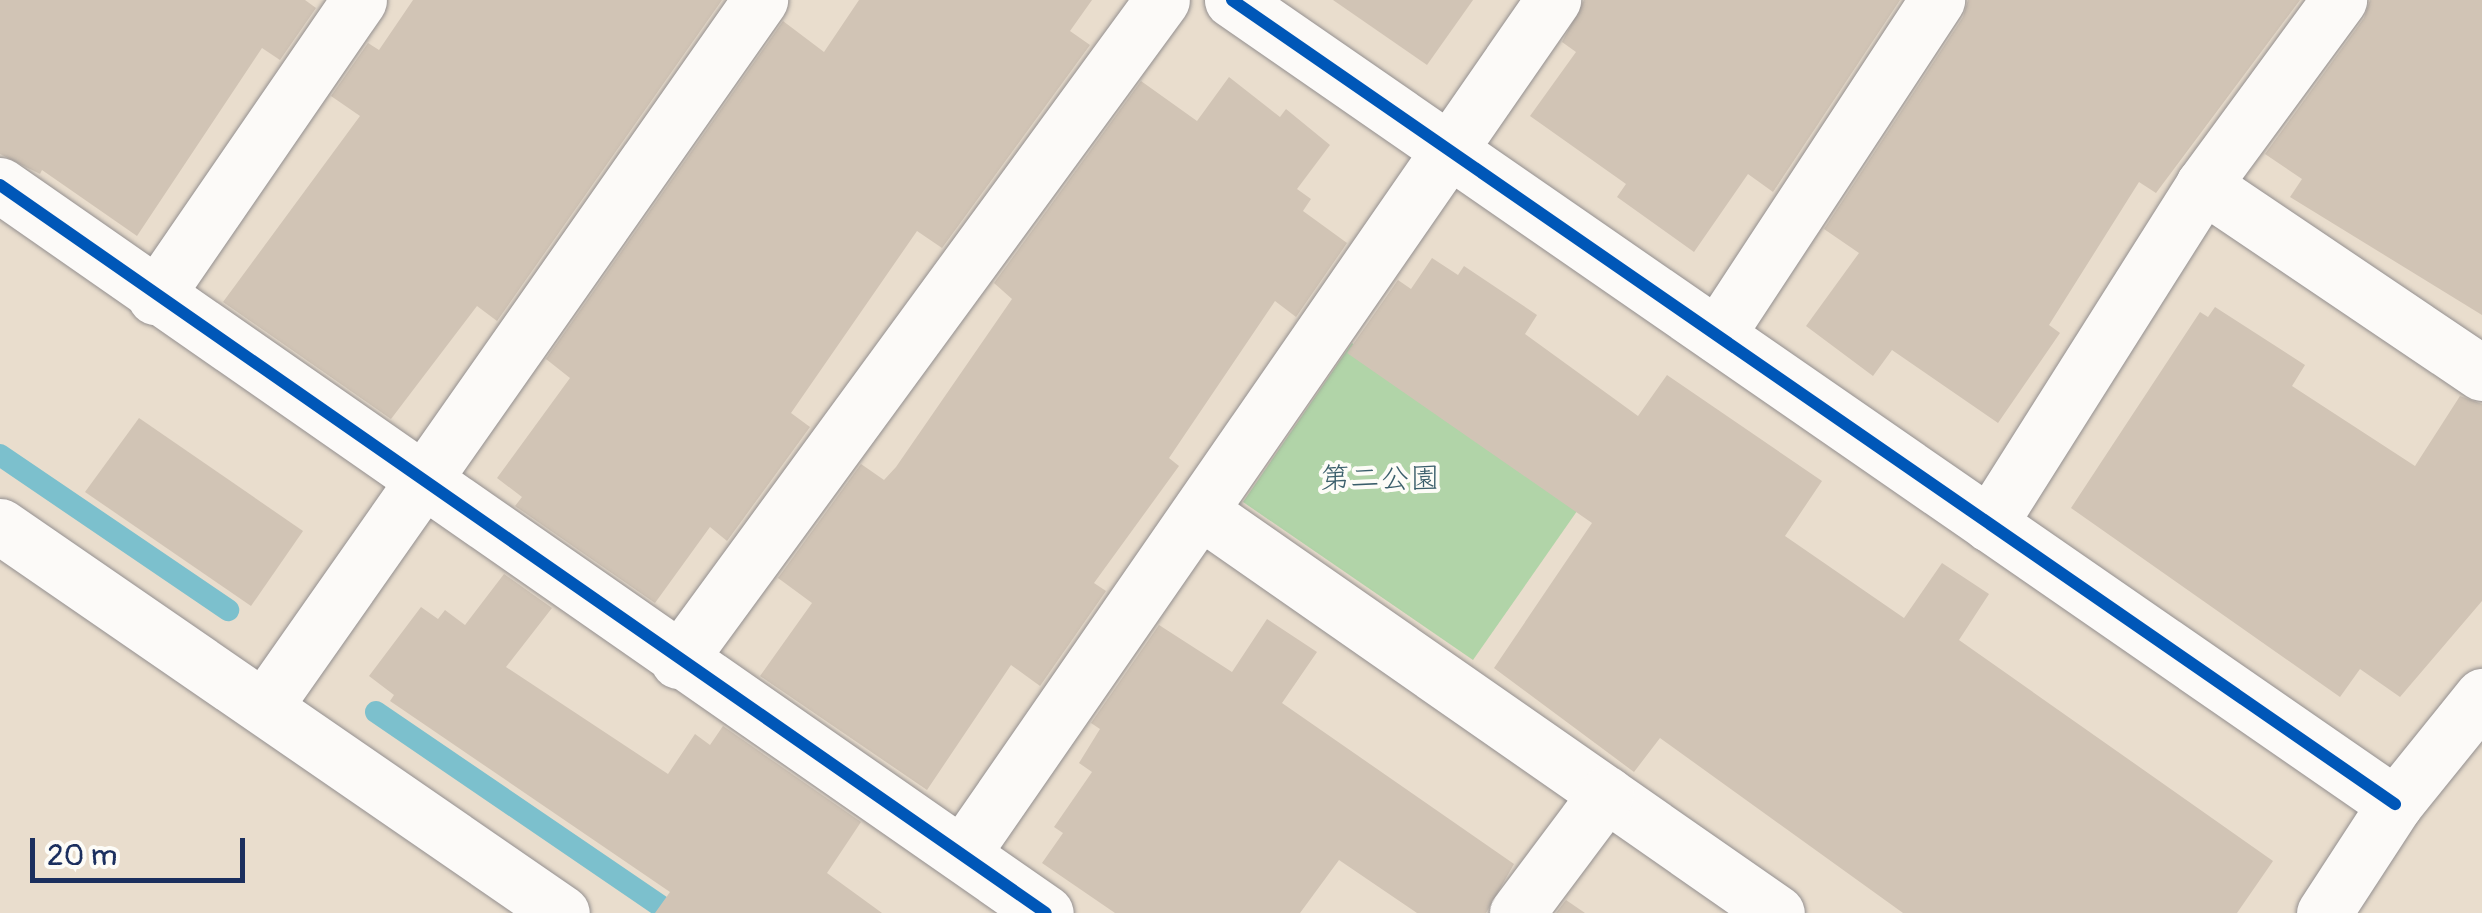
<!DOCTYPE html>
<html>
<head>
<meta charset="utf-8">
<style>
  body { margin:0 }
  #map { position:relative; width:2482px; height:913px; overflow:hidden; background:#e9ddcd; font-family:Pangolin,"Klee One",sans-serif }
  div>[style] { position:absolute }
  .green>* { inset:0; background:#b1d4a8 }
  .stream>* { height:22px; margin:-11px; padding:0 11px; transform-origin:11px; border-radius:11px; background:#7cc0cd }
  .building>* { inset:0; background:#d1c4b5 }
  .roads { filter:drop-shadow(0 0 2px #938f8f) drop-shadow(0 0 2px #938f8f) }
  .minor>* { height:55px; margin:-27.5px; padding:0 27.5px; transform-origin:27.5px; border-radius:27.5px; background:#fcfaf8 }
  .cycleway>* { height:12px; margin:-6px; padding:0 6px; transform-origin:6px; border-radius:6px; background:#0057b8 }
  span { translate:-50% -50%; white-space:nowrap; text-align:center; line-height:1.15; -webkit-text-stroke:8px #fdfcf7; paint-order:stroke }
  .park-label { font-size:30px; color:#3a5e6b }
  .scale { position:absolute; left:30px; top:838px; width:215px; height:45px; box-sizing:border-box; border:5px solid #1b2f5e; border-top:0; padding-left:12px; font-size:30px; line-height:35px; white-space:nowrap; color:#1b2f5e; -webkit-text-stroke:8px #fdfcf7; paint-order:stroke }
</style>
</head>
<body>
<div id="map">
  <div class="green">
    <i style="clip-path:polygon(1352px 343px,1582px 504px,1473px 660px,1243px 502px)"></i>
  </div>
  <div class="stream">
    <i style="left:0;top:455px;width:276px;rotate:34.2deg"></i>
    <i style="left:376px;top:712px;width:357px;rotate:34.3deg"></i>
  </div>
  <div class="building">
    <i style="clip-path:polygon(0 0,305px 0,316px 8px,280px 60px,262px 48px,137px 236px,42px 170px,40px 174px,0 154px)"></i>
    <i style="clip-path:polygon(413px 0,722px 0,497px 321px,477px 306px,391px 419px,223px 302px,360px 116px,331px 96px,368px 43px,379px 50px)"></i>
    <i style="clip-path:polygon(859px 0,1092px 0,1070px 31px,1090px 45px,942px 248px,917px 231px,791px 413px,810px 427px,727px 541px,710px 527px,655px 603px,515px 506px,522px 497px,497px 478px,570px 378px,546px 359px,783px 21px,824px 52px)"></i>
    <i style="clip-path:polygon(1333px 0,1473px 0,1427px 65px)"></i>
    <i style="clip-path:polygon(1584px 0,1900px 0,1773px 192px,1748px 174px,1694px 252px,1617px 197px,1626px 184px,1530px 116px,1576px 52px,1562px 42px)"></i>
    <i style="clip-path:polygon(1968px 0,2300px 0,2156px 193px,2139px 182px,2049px 325px,2060px 333px,1998px 423px,1892px 350px,1873px 376px,1806px 326px,1859px 253px,1824px 229px,1963px 17px)"></i>
    <i style="clip-path:polygon(2370px 0,2482px 0,2482px 315px,2290px 197px,2302px 179px,2265px 154px,2364px 18px)"></i>
    <i style="clip-path:polygon(1229px 77px,1280px 117px,1286px 109px,1330px 145px,1297px 189px,1311px 199px,1303px 211px,1347px 243px,1296px 317px,1275px 301px,1169px 458px,1179px 466px,1094px 583px,1106px 591px,1040px 686px,1011px 665px,927px 790px,760px 676px,812px 603px,778px 578px,861px 464px,884px 480px,896px 467px,1012px 299px,994px 283px,1141px 81px,1197px 121px)"></i>
    <i style="clip-path:polygon(1432px 258px,1458px 275px,1464px 266px,1537px 315px,1525px 334px,1638px 416px,1667px 375px,1822px 481px,1785px 536px,1904px 618px,1942px 563px,1989px 594px,1959px 640px,2273px 861px,2237px 913px,1903px 913px,1660px 738px,1634px 772px,1494px 668px,1592px 523px,1347px 353px,1398px 280px,1411px 289px)"></i>
    <i style="clip-path:polygon(2215px 307px,2305px 365px,2292px 386px,2415px 466px,2460px 396px,2482px 404px,2482px 601px,2400px 697px,2360px 669px,2340px 697px,2071px 508px,2200px 312px,2208px 317px)"></i>
    <i style="clip-path:polygon(139px 418px,303px 531px,251px 606px,85px 492px)"></i>
    <i style="clip-path:polygon(504px 574px,552px 608px,506px 667px,668px 774px,695px 734px,710px 745px,723px 726px,861px 822px,827px 873px,882px 913px,655px 913px,670px 892px,390px 701px,394px 695px,369px 676px,421px 607px,438px 619px,445px 610px,465px 625px)"></i>
    <i style="clip-path:polygon(1267px 619px,1317px 652px,1282px 703px,1514px 864px,1486px 913px,1417px 913px,1339px 860px,1300px 913px,1115px 913px,1042px 863px,1063px 833px,1054px 827px,1092px 772px,1079px 763px,1100px 729px,1091px 723px,1159px 625px,1232px 672px)"></i>
    <i style="clip-path:polygon(1566px 900px,1585px 913px,1556px 913px)"></i>
  </div>
  <div class="roads">
    <div class="minor">
      <i style="left:1232px;top:0;width:1414px;rotate:34.66deg"></i>
      <i style="left:0;top:185px;width:1274px;rotate:34.84deg"></i>
      <i style="left:2203px;top:185px;width:336px;rotate:34deg"></i>
      <i style="left:155px;top:297px;width:360px;rotate:-55.5deg"></i>
      <i style="left:1717px;top:335px;width:401px;rotate:-56.7deg"></i>
      <i style="left:1200px;top:511px;width:703px;rotate:34.87deg"></i>
      <i style="left:1989px;top:524px;width:401px;rotate:-57.7deg"></i>
      <i style="left:2203px;top:185px;width:230px;rotate:-53.7deg"></i>
      <i style="left:0;top:526px;width:682px;rotate:34.55deg"></i>
      <i style="left:678px;top:661px;width:819px;rotate:-53.79deg"></i>
      <i style="left:264px;top:707px;width:864px;rotate:-54.95deg"></i>
      <i style="left:962px;top:854px;width:1039px;rotate:-55.32deg"></i>
      <i style="left:1517px;top:913px;width:149px;rotate:-53.2deg"></i>
      <i style="left:2324px;top:913px;width:130px;rotate:-56.9deg"></i>
      <i style="left:2395px;top:804px;width:139px;rotate:-51.1deg"></i>
    </div>
  </div>
  <div class="cycleway">
    <i style="left:1232px;top:0;width:1414px;rotate:34.66deg"></i>
    <i style="left:0;top:185px;width:1274px;rotate:34.84deg"></i>
  </div>
  <div class="park-label">
    <span style="left:1380px;top:479px">第二公園</span>
  </div>
  <div class="scale">20 m</div>
</div>
</body>
</html>
